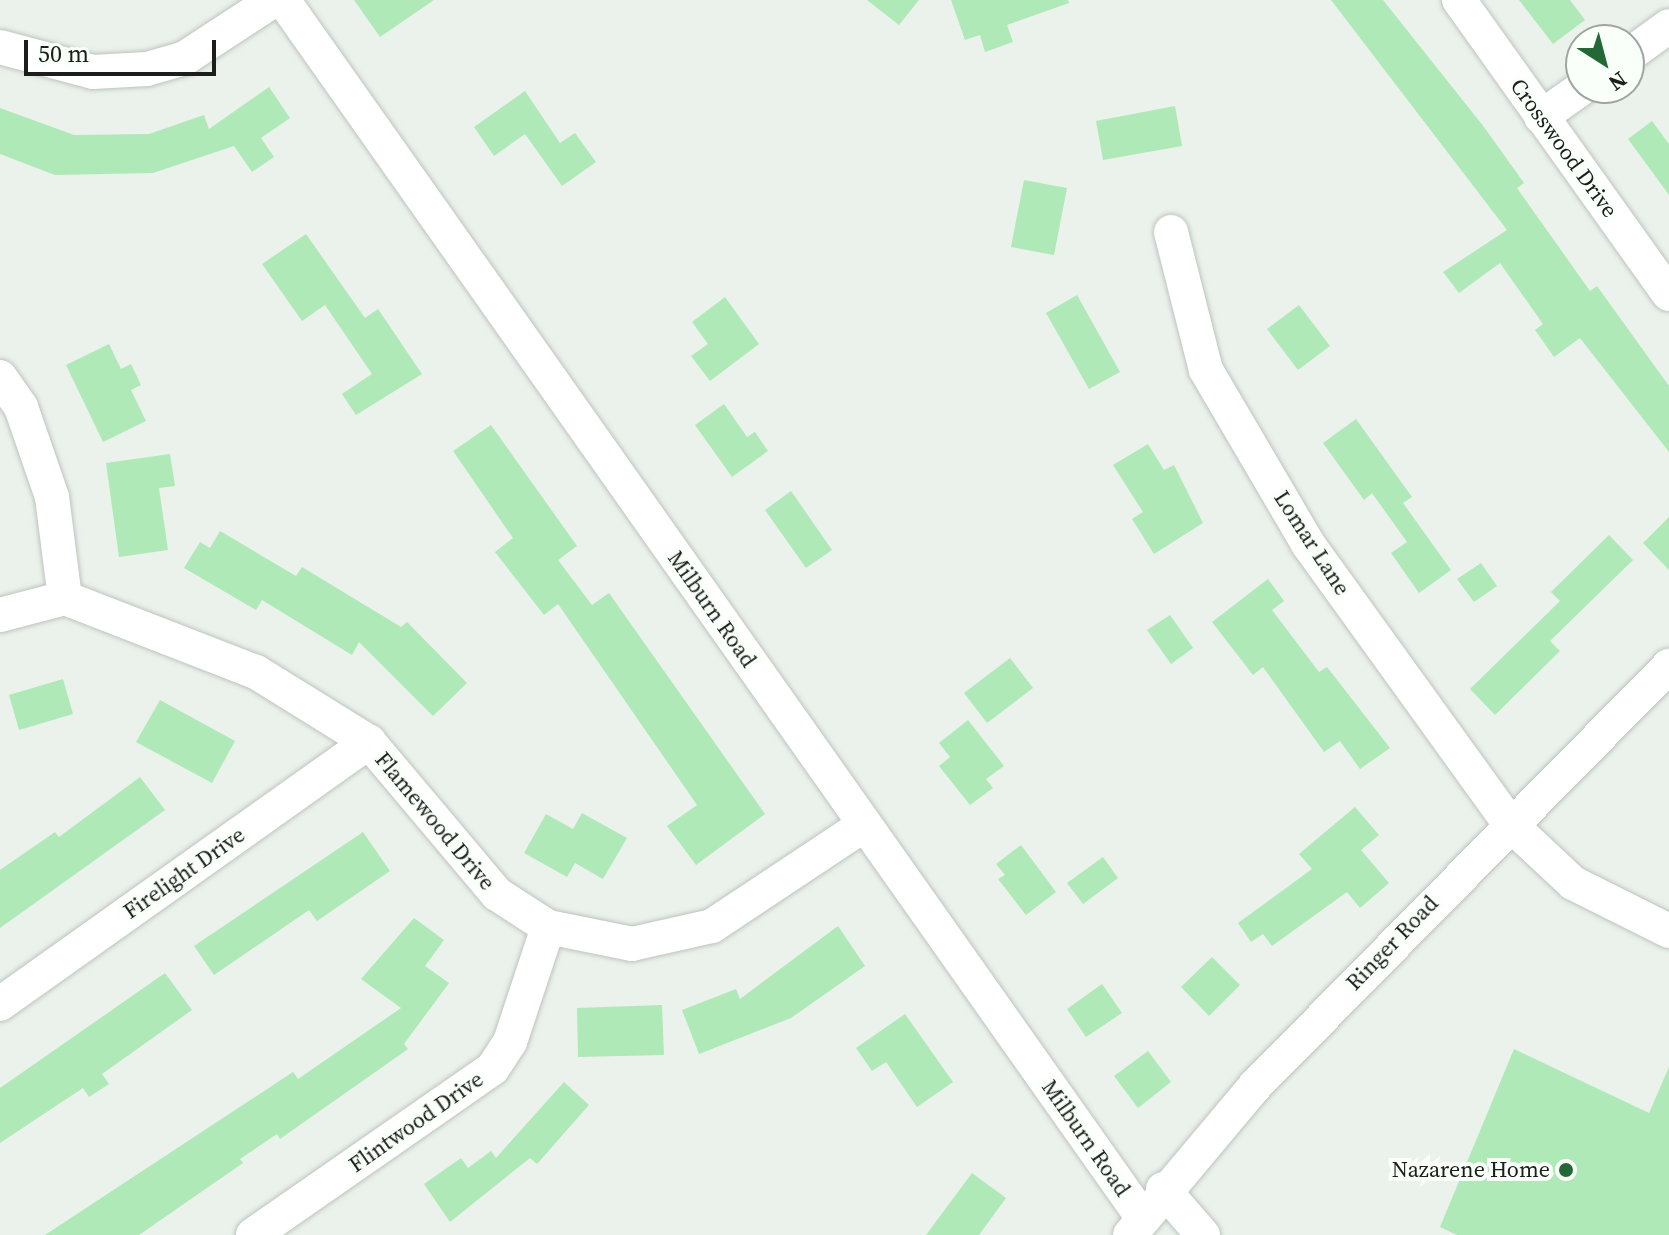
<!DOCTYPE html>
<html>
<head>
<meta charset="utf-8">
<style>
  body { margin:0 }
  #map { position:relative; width:1669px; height:1235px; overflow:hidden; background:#eaf2eb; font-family:"Source Serif 4",serif }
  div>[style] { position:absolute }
  .building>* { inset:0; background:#afe9b7 }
  .roads { filter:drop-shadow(0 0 2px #bdc4bd) drop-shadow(0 0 2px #bdc4bd) }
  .minor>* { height:34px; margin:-17px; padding:0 17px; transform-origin:17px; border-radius:17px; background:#fff }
  .dots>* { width:22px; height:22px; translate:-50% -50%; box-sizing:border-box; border:4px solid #f9fff9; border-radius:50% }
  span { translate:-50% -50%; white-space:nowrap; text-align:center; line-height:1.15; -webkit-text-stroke:8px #f9fff9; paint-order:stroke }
  .street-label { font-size:22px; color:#1b1e1b }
  .poi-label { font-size:22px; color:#1b1e1b }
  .right { translate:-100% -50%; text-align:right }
  .north { position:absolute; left:1565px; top:24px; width:80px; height:80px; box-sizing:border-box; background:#f9fff9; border:2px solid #a0a5a0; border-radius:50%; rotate:144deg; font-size:22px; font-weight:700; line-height:32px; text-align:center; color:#1b1e1b }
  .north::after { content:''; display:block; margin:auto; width:28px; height:36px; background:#236935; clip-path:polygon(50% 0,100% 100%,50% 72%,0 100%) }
  .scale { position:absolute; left:24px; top:40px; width:192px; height:36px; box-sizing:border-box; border:4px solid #1b1e1b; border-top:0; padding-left:10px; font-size:24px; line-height:28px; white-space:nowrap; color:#1b1e1b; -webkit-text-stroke:6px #f9fff9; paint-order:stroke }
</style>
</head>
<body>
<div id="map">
  <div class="building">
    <i style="clip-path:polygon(354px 0,434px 0,380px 37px)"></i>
    <i style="clip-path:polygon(867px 0,919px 0,899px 25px)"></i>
    <i style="clip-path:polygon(951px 0,1068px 0,1069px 3px,1007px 25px,1013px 42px,985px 52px,980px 35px,965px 40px)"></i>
    <i style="clip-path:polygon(1331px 0,1383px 0,1484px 127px,1524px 183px,1517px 188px,1590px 291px,1597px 286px,1669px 386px,1669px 452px,1580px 338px,1554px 357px,1535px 330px,1543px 324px,1500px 263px,1459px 293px,1443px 272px,1507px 230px)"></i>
    <i style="clip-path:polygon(1519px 0,1570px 0,1585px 20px,1553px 44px)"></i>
    <i style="clip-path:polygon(269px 87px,290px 118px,261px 138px,274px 157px,252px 172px,234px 146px,153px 173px,55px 175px,0 154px,0 108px,74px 135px,149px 134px,204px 115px,209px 129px)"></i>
    <i style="clip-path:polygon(525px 91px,560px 143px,575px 133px,596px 162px,562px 186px,525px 134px,494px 156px,474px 127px)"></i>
    <i style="clip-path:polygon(1175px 106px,1182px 146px,1103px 160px,1096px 121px)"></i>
    <i style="clip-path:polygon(1652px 121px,1669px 144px,1669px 195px,1628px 139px)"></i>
    <i style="clip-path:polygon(1024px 180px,1067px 188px,1054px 255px,1011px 247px)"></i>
    <i style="clip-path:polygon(306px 234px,365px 318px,378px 309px,422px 374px,356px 415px,342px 394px,372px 374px,325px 305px,302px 321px,262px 264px)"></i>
    <i style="clip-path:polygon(1077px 295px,1120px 372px,1089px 389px,1046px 313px)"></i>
    <i style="clip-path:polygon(725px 297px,759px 344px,710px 381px,691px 356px,708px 344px,692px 322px)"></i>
    <i style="clip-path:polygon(1299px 305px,1330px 346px,1298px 370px,1267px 329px)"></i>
    <i style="clip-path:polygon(109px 344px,121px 369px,131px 364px,141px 385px,131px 390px,146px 421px,103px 442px,66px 365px)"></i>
    <i style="clip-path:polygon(724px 404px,747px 437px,755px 432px,768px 451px,732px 477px,695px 425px)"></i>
    <i style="clip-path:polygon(1356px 419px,1412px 497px,1403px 503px,1451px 570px,1419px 593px,1391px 553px,1407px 542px,1372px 493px,1364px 500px,1323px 443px)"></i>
    <i style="clip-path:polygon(491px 425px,577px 546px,558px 560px,592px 605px,609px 593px,765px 814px,696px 865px,667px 826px,697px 805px,558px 604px,544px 615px,495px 552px,513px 538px,453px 451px)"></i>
    <i style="clip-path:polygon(1148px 444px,1164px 470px,1174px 465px,1203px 523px,1154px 554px,1132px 519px,1143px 512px,1113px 465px)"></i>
    <i style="clip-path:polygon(170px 454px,175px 486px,159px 488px,168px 550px,119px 557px,106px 463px)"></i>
    <i style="clip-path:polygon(791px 491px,832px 550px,806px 568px,765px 510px)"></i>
    <i style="clip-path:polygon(1669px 517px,1669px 570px,1643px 543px)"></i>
    <i style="clip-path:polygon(220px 531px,296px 576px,302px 567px,401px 627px,407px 622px,467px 683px,433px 716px,359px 642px,352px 655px,262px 600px,256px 610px,184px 568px,200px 542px,210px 548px)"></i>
    <i style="clip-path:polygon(1609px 535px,1633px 560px,1550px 641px,1560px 651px,1495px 715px,1470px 689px,1560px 601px,1551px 592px)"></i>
    <i style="clip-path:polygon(1481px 563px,1497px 586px,1474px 602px,1457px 579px)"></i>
    <i style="clip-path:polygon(1268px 579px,1284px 601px,1272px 610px,1319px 672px,1327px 667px,1390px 748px,1360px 769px,1340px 741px,1324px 752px,1263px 667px,1253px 675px,1212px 622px)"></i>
    <i style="clip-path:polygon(1170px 615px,1193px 648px,1171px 664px,1147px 630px)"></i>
    <i style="clip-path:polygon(1010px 658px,1033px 688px,987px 723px,964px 693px)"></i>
    <i style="clip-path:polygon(63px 679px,73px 714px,19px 730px,9px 695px)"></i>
    <i style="clip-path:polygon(160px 700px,235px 741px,212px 783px,136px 742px)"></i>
    <i style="clip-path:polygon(968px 720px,1004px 766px,986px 779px,993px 788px,970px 805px,939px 766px,950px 757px,939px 743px)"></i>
    <i style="clip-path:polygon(140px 777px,165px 810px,0 928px,0 870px,55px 832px,59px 837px)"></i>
    <i style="clip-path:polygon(1355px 807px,1379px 835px,1361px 850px,1389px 883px,1360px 908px,1347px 892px,1272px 946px,1263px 934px,1251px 942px,1238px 923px,1312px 869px,1299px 854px)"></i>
    <i style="clip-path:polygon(582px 813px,627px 838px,603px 879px,575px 863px,567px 877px,524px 853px,546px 814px,573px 829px)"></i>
    <i style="clip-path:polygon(363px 832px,390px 871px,317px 921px,309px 910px,214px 975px,194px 946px)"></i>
    <i style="clip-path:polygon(1021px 845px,1056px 892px,1026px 915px,998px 879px,1005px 875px,996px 864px)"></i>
    <i style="clip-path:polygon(1103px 857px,1118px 878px,1083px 904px,1067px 883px)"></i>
    <i style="clip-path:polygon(414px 918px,444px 940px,425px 966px,449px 983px,404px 1044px,408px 1049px,280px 1139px,277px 1134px,240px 1159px,243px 1163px,139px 1235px,45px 1235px,293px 1072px,298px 1079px,401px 1008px,361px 979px)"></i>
    <i style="clip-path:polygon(838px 926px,865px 966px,791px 1018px,699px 1054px,682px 1010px,736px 989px,740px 999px)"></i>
    <i style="clip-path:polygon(1212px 957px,1240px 985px,1209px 1016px,1181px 987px)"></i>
    <i style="clip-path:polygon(165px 973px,192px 1010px,102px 1074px,109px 1084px,89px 1097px,83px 1088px,0 1143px,0 1088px)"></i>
    <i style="clip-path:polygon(1102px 984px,1122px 1013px,1086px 1037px,1067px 1009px)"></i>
    <i style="clip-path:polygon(662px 1005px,664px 1055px,578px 1057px,577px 1008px)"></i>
    <i style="clip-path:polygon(905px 1014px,953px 1082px,917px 1107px,886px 1062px,872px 1071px,856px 1048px)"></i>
    <i style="clip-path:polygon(1514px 1049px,1649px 1113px,1669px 1067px,1669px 1235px,1457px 1235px,1440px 1227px)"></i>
    <i style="clip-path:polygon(1148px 1051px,1171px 1082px,1138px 1108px,1114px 1076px)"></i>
    <i style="clip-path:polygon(564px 1082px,589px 1105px,537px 1164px,530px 1158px,450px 1222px,424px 1184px,461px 1158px,468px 1168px,491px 1151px,496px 1158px)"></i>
    <i style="clip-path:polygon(972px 1173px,1006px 1198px,979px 1235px,926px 1235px)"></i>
  </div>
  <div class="roads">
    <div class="minor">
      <i style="left:283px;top:0;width:1490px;rotate:54.78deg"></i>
      <i style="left:1459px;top:0;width:361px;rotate:54.5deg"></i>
      <i style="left:0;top:47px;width:96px;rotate:15deg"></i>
      <i style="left:93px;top:72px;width:54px;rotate:-3.2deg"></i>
      <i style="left:147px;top:69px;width:40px;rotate:-16deg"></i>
      <i style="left:185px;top:58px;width:106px;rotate:-33.1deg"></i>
      <i style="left:1629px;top:55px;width:49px;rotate:-35.9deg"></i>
      <i style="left:1541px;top:117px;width:50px;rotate:-35.3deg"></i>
      <i style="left:1171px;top:232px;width:142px;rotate:75.8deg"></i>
      <i style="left:1206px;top:370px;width:202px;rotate:59.6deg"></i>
      <i style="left:1308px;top:544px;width:347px;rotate:54.2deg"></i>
      <i style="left:1511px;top:825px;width:85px;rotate:43.1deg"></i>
      <i style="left:1573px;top:883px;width:107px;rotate:26.6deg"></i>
      <i style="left:0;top:377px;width:37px;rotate:55deg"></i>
      <i style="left:21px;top:407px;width:95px;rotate:71deg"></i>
      <i style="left:52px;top:497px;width:102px;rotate:82.7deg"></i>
      <i style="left:0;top:615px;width:67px;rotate:-14.7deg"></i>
      <i style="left:65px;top:598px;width:205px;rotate:21.2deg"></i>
      <i style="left:256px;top:672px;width:133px;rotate:31.8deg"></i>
      <i style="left:369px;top:742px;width:199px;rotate:49.9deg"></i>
      <i style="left:497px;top:894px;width:61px;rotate:32.9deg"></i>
      <i style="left:548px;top:927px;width:86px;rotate:11.4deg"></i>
      <i style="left:632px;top:944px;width:82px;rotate:-12.7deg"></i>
      <i style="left:712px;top:926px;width:182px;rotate:-33.6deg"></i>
      <i style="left:0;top:1004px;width:453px;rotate:-35.4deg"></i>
      <i style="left:1163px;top:1189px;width:61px;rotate:49deg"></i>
      <i style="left:253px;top:1235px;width:292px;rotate:-34.8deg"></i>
      <i style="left:493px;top:1068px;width:31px;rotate:-57deg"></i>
      <i style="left:510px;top:1042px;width:121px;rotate:-71.7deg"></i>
      <i style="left:1130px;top:1235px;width:194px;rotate:-50deg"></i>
      <i style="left:1255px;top:1086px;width:590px;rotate:-45.41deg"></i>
    </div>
  </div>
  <div class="dots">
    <i style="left:1566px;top:1170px;background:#236935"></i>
  </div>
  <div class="street-label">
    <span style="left:1564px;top:148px;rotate:54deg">Crosswood Drive</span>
    <span style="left:1312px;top:543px;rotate:57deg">Lomar Lane</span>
    <span style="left:712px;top:609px;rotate:55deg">Milburn Road</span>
    <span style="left:435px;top:821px;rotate:50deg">Flamewood Drive</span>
    <span style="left:184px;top:873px;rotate:-35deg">Firelight Drive</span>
    <span style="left:1392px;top:943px;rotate:-46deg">Ringer Road</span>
    <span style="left:416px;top:1122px;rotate:-35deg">Flintwood Drive</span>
    <span style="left:1086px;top:1138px;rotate:55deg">Milburn Road</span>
  </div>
  <div class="poi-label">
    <span class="right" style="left:1550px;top:1170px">Nazarene Home</span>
  </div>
  <div class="north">N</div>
  <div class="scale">50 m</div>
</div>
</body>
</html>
